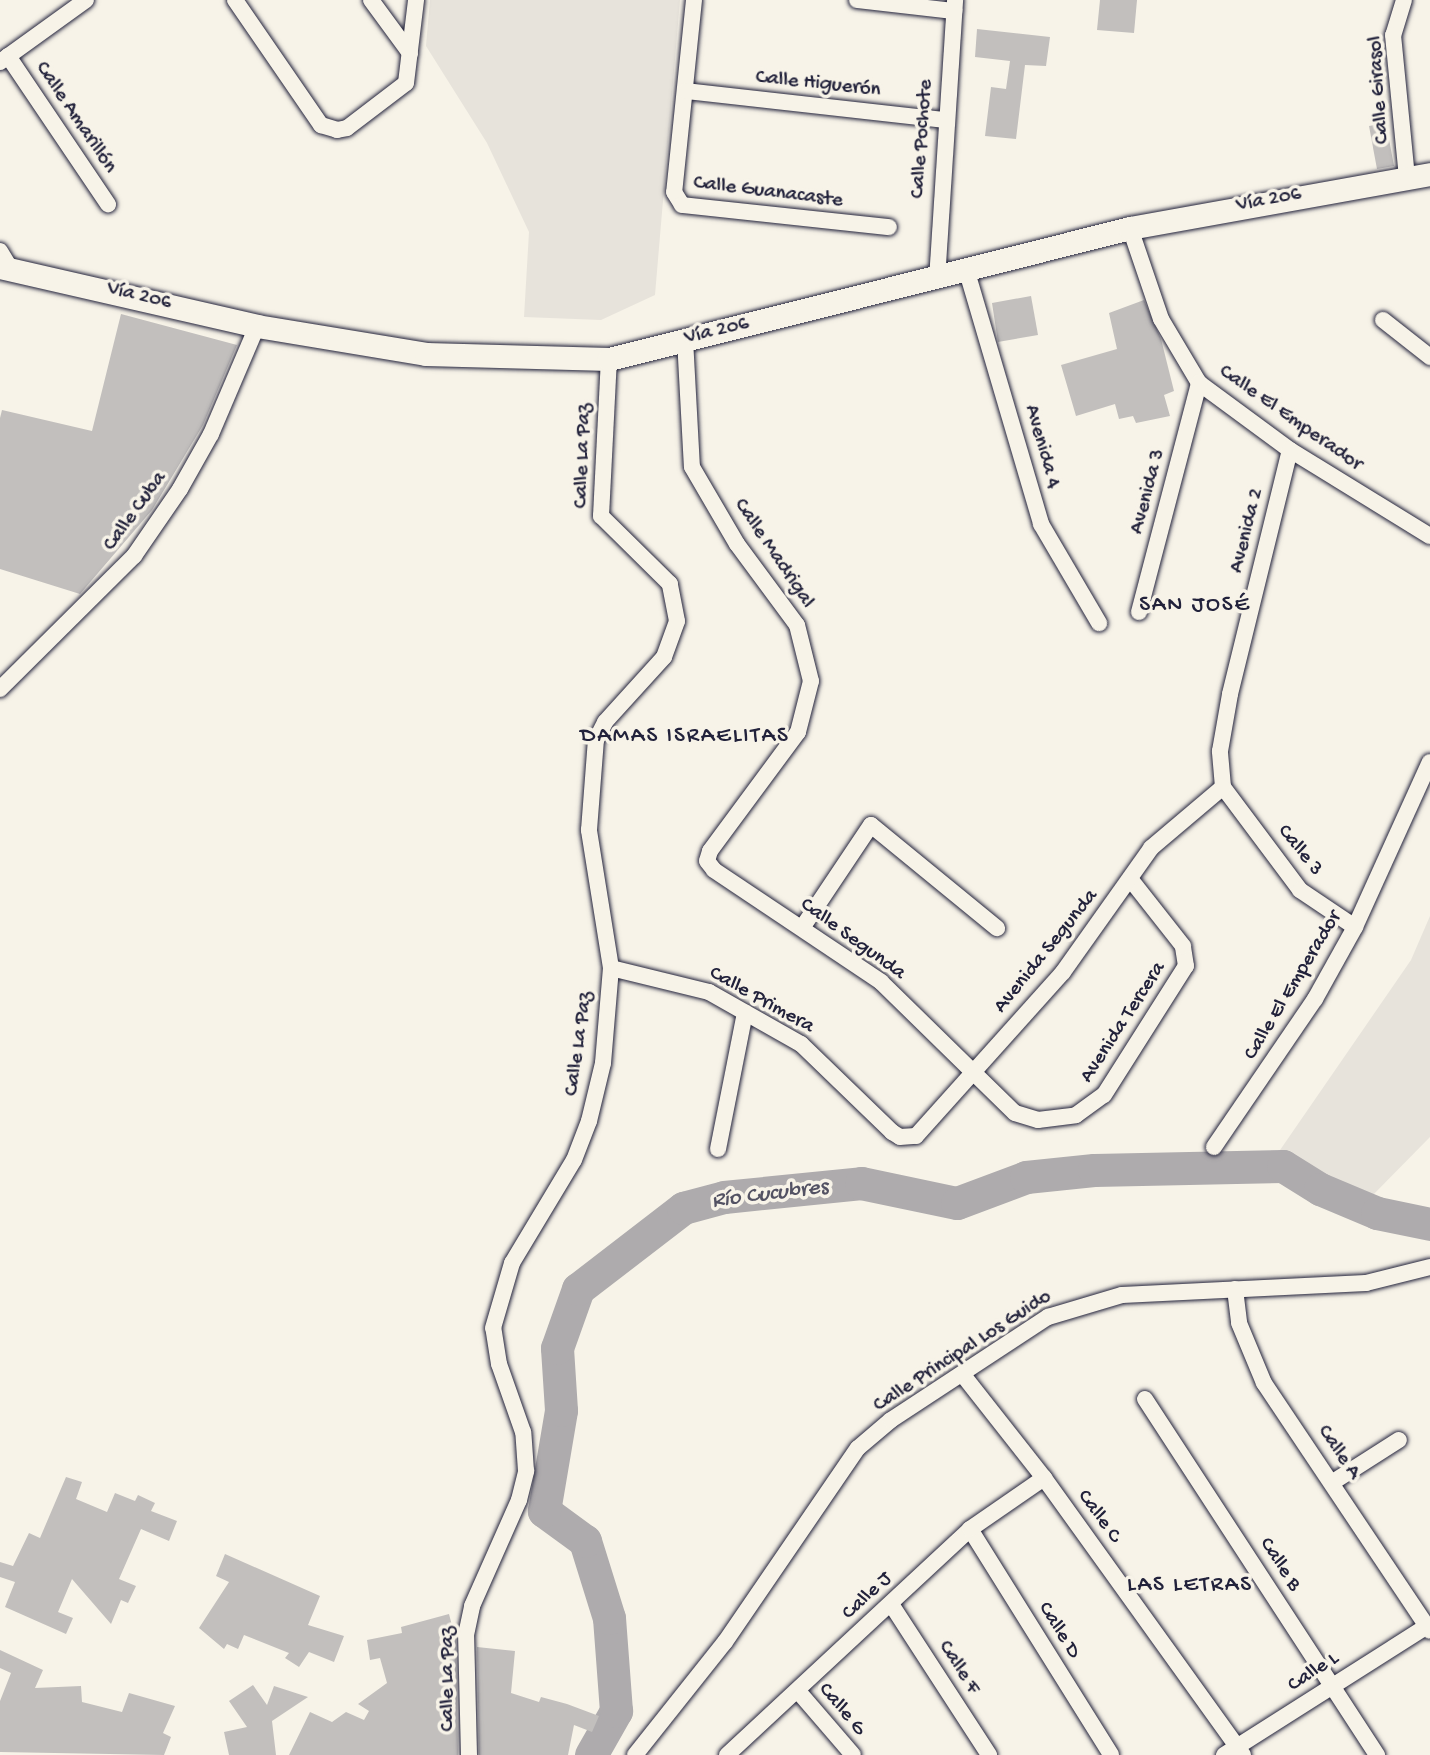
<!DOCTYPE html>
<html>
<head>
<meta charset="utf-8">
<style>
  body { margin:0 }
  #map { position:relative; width:1430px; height:1755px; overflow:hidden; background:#f7f3e8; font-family:"Gochi Hand",sans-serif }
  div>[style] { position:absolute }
  .built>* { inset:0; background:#e7e3db }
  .river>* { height:33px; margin:-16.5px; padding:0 16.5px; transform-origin:16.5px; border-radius:16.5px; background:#aeabad }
  .building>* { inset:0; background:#c2bfbd }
  .roads { filter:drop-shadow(0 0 2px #22223b) drop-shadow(0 0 2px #22223b) }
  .street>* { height:16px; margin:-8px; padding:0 8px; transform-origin:8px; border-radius:8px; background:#f7f3e8 }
  .secondary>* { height:23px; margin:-11.5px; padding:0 11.5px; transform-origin:11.5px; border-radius:11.5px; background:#f7f3e8 }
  span { translate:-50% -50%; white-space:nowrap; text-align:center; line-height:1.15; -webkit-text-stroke:7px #f7f3e8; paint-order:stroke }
  .street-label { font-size:21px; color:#22223b }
  .neighbourhood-label { font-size:23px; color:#22223b; letter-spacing:2px }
  .water-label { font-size:23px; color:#535263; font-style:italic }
</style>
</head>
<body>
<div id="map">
  <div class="built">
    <i style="clip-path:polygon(430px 0,680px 0,655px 295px,601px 320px,524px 317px,529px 232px,487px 143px,426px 46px)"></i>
    <i style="clip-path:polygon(1430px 916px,1430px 1137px,1370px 1198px,1278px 1153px,1411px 960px)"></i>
  </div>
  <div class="river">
    <i style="left:591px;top:1755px;width:51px;rotate:-60.4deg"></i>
    <i style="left:616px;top:1711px;width:93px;rotate:-94.3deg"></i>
    <i style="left:609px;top:1618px;width:81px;rotate:-107.3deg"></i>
    <i style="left:585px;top:1541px;width:51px;rotate:-143.8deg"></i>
    <i style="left:544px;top:1511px;width:102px;rotate:-80.4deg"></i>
    <i style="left:561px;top:1410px;width:62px;rotate:-93.7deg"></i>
    <i style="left:557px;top:1348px;width:63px;rotate:-70.4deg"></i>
    <i style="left:578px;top:1289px;width:133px;rotate:-37.6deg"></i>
    <i style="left:683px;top:1208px;width:42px;rotate:-15deg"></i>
    <i style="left:724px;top:1197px;width:138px;rotate:-5.8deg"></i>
    <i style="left:861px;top:1183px;width:98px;rotate:11.8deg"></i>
    <i style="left:957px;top:1203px;width:74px;rotate:-20.6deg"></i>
    <i style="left:1026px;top:1177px;width:68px;rotate:-5.9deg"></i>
    <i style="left:1094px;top:1170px;width:189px;rotate:-1.2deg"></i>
    <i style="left:1283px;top:1166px;width:44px;rotate:31.9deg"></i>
    <i style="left:1320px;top:1189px;width:62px;rotate:22.8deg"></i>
    <i style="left:1377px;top:1213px;width:54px;rotate:11.7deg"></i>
  </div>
  <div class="building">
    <i style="clip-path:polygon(1100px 0,1137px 0,1134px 33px,1097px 30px)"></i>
    <i style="clip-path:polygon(977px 29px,1050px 37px,1046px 66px,1025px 65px,1016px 139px,985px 136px,991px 87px,1006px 89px,1010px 61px,975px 57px)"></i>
    <i style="clip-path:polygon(1386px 123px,1394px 166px,1377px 169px,1369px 126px)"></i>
    <i style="clip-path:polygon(1031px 296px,1038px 335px,998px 342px,992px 303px)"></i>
    <i style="clip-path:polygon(1144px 300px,1161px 339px,1174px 391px,1164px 395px,1170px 416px,1136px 423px,1133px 416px,1119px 419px,1115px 404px,1076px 416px,1061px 365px,1117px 349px,1109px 313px)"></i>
    <i style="clip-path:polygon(121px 314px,237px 345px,203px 425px,152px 510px,80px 594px,0 569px,0 418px,2px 410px,92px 431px)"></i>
    <i style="clip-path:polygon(66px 1477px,82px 1482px,76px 1499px,107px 1512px,115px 1493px,135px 1501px,138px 1495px,155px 1503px,151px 1511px,177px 1521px,169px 1541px,141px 1529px,119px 1579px,136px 1586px,128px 1603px,121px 1600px,111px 1624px,72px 1579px,58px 1612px,73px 1618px,66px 1634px,5px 1607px,15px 1582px,0 1577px,0 1562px,13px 1566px,29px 1533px,40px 1538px)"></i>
    <i style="clip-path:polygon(225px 1554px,320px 1596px,308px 1625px,344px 1636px,334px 1662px,309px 1652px,299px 1667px,285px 1658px,289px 1653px,244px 1635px,238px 1649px,227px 1644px,224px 1649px,199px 1628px,229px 1582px,216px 1576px)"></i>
    <i style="clip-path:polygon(449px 1614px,456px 1641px,458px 1755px,289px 1755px,310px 1712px,332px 1722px,346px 1712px,364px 1720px,369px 1711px,358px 1704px,387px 1683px,380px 1658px,370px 1660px,367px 1640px,402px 1633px,401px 1627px)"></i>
    <i style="clip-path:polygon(477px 1647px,515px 1651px,511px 1693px,539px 1702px,541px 1697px,567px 1704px,599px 1716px,592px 1732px,574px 1725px,568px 1755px,479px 1755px)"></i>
    <i style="clip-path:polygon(0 1650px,43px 1670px,35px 1688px,81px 1686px,82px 1702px,122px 1712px,129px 1693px,175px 1706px,163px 1733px,171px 1737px,164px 1755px,0 1752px,0 1701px,11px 1673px,0 1668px)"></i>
    <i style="clip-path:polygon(253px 1685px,267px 1705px,274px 1686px,308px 1697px,272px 1721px,276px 1755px,229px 1755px,224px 1732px,247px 1727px,229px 1701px)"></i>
  </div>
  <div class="roads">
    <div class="street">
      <i style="left:235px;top:0;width:152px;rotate:55.5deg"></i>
      <i style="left:321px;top:125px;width:17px;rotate:17deg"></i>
      <i style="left:337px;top:130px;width:10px;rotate:-11deg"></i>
      <i style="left:347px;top:128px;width:74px;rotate:-37.3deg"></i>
      <i style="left:406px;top:83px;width:84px;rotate:-83.1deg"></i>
      <i style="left:371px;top:0;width:66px;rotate:53.7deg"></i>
      <i style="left:694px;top:0;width:193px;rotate:95.9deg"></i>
      <i style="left:674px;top:192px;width:15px;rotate:58deg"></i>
      <i style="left:682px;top:205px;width:208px;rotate:6.1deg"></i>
      <i style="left:857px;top:0;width:98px;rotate:6.5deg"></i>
      <i style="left:1404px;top:0;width:37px;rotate:107deg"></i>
      <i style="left:1393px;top:35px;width:144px;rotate:84.4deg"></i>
      <i style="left:8px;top:56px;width:179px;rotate:56deg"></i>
      <i style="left:0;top:62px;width:106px;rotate:-35.8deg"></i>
      <i style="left:686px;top:91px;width:260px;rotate:6.4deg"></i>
      <i style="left:1130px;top:228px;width:96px;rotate:71.2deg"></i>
      <i style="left:1161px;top:319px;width:74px;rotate:59.3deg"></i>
      <i style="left:1199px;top:383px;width:113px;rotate:36.4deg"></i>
      <i style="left:1290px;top:450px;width:164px;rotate:31.6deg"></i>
      <i style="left:0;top:251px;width:17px;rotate:59deg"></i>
      <i style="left:967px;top:272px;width:263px;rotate:73.6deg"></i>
      <i style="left:1041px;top:524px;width:115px;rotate:59.6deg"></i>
      <i style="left:937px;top:280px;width:281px;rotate:-86.3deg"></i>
      <i style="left:1383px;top:320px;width:60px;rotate:38.2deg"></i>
      <i style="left:685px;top:339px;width:128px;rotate:86.9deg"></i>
      <i style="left:692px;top:467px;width:89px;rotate:59.7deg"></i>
      <i style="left:737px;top:544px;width:101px;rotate:53.5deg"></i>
      <i style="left:797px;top:625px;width:58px;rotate:76deg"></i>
      <i style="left:811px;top:681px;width:53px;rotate:104.3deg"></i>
      <i style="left:798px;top:732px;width:148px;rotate:126.5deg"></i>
      <i style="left:710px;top:851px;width:10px;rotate:107deg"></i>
      <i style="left:707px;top:861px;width:11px;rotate:52deg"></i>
      <i style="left:714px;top:870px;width:201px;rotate:33.8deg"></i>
      <i style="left:881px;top:982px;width:187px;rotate:44.4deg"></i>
      <i style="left:1015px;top:1113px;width:24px;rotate:17deg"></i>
      <i style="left:1038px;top:1120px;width:38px;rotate:-7deg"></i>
      <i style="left:1076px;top:1115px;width:34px;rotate:-36deg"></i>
      <i style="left:1104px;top:1095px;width:153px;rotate:-57.6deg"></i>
      <i style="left:1186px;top:966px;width:20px;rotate:-99deg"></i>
      <i style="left:1183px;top:946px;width:84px;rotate:-128.2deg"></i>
      <i style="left:1139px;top:612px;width:237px;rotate:-75.3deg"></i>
      <i style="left:0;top:689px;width:189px;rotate:-44.8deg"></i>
      <i style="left:134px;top:556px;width:81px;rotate:-55.5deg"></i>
      <i style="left:180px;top:489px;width:63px;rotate:-60.6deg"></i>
      <i style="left:211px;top:434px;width:117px;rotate:-66.9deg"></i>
      <i style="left:1223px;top:787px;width:36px;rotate:-95deg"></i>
      <i style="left:1220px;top:751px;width:58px;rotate:-80deg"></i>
      <i style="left:1230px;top:694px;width:251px;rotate:-76.2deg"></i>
      <i style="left:1223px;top:787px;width:129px;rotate:53.2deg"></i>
      <i style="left:1300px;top:890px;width:66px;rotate:33.9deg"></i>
      <i style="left:802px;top:928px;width:124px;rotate:-56.2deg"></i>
      <i style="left:871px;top:825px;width:163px;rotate:39.3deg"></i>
      <i style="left:611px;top:968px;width:101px;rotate:13.8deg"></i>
      <i style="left:709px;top:992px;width:106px;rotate:29.5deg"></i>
      <i style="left:801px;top:1044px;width:127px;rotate:44deg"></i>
      <i style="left:892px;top:1132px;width:9px;rotate:32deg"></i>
      <i style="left:900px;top:1137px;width:16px;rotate:-4deg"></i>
      <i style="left:916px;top:1136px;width:220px;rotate:-48.1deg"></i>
      <i style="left:1063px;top:972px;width:152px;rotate:-54.6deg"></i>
      <i style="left:1151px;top:848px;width:94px;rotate:-40.3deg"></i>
      <i style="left:1214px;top:1147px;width:179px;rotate:-55.7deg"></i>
      <i style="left:1315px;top:999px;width:82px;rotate:-60.9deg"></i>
      <i style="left:1355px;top:927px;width:181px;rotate:-65.6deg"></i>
      <i style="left:718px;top:1149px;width:139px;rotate:-78.8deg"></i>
      <i style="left:1235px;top:1289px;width:34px;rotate:83deg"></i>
      <i style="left:1239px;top:1323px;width:65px;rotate:67.4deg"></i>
      <i style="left:1264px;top:1383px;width:298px;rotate:56.2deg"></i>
      <i style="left:963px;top:1375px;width:131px;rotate:51.8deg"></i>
      <i style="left:1044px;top:1478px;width:341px;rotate:54.3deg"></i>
      <i style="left:1145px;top:1399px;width:425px;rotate:56.9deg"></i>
      <i style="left:1333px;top:1482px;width:78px;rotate:-32.5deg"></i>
      <i style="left:970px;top:1529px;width:266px;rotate:58deg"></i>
      <i style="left:891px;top:1604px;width:180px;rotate:57deg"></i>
      <i style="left:798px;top:1691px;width:84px;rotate:49.3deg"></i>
      <i style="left:469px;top:1755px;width:120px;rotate:-91.4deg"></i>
      <i style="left:466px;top:1635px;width:30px;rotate:-78deg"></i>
      <i style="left:472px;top:1606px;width:116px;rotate:-66.1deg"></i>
      <i style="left:519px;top:1500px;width:30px;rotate:-76deg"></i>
      <i style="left:526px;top:1471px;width:39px;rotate:-94deg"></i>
      <i style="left:523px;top:1432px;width:72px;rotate:-109.4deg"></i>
      <i style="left:499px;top:1364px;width:36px;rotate:-99deg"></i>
      <i style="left:493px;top:1328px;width:68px;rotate:-73.7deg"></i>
      <i style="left:512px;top:1263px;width:120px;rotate:-59deg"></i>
      <i style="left:574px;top:1160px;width:42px;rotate:-69deg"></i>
      <i style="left:589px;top:1121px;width:60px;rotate:-76.4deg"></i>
      <i style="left:603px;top:1063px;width:95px;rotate:-85.2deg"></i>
      <i style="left:611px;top:968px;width:140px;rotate:-99.1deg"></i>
      <i style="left:589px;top:830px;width:90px;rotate:-85.6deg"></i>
      <i style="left:596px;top:740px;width:20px;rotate:-63deg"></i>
      <i style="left:605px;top:722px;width:88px;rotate:-47.8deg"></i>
      <i style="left:664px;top:657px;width:38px;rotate:-70deg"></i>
      <i style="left:677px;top:621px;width:38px;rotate:-101deg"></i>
      <i style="left:670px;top:584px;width:97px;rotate:-135.4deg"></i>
      <i style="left:601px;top:516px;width:157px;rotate:-87.1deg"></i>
      <i style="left:635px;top:1755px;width:144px;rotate:-51.5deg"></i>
      <i style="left:725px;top:1642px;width:235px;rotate:-55.6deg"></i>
      <i style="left:858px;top:1448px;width:43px;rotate:-40.3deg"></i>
      <i style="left:891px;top:1420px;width:188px;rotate:-33.3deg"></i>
      <i style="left:1048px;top:1317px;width:77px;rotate:-16.6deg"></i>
      <i style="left:1122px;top:1295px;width:244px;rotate:-2.8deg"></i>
      <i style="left:1366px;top:1283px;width:66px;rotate:-14deg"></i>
      <i style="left:727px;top:1755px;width:332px;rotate:-42.9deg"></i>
      <i style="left:970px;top:1529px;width:90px;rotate:-34.6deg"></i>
      <i style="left:1224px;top:1755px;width:241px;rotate:-32.4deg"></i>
    </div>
    <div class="secondary">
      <i style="left:0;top:267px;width:264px;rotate:12.9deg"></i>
      <i style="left:257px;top:326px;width:171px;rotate:9.4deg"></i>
      <i style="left:426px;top:354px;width:183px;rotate:1.6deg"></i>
      <i style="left:609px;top:359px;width:537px;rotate:-14.11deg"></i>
      <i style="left:1130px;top:228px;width:305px;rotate:-10.2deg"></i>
    </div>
  </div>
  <div class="street-label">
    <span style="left:818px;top:85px;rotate:6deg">Calle Higuerón</span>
    <span style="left:1380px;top:90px;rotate:-94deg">Calle Girasol</span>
    <span style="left:75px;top:118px;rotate:56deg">Calle Amarillón</span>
    <span style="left:923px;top:139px;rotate:-86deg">Calle Pochote</span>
    <span style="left:768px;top:193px;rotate:7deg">Calle Guanacaste</span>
    <span style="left:1269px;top:201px;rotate:-10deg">Vía 206</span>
    <span style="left:139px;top:297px;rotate:14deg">Vía 206</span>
    <span style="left:717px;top:332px;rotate:-13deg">Vía 206</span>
    <span style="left:1290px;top:419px;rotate:35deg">Calle El Emperador</span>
    <span style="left:1041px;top:447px;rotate:74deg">Avenida 4</span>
    <span style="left:584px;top:456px;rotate:-88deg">Calle La Paz</span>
    <span style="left:1149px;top:492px;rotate:-75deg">Avenida 3</span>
    <span style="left:136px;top:512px;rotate:-54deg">Calle Cuba</span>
    <span style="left:1248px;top:531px;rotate:-76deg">Avenida 2</span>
    <span style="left:773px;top:554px;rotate:56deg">Calle Madrigal</span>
    <span style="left:1299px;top:851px;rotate:51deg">Calle 3</span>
    <span style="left:852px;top:940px;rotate:36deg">Calle Segunda</span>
    <span style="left:1047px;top:952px;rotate:-51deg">Avenida Segunda</span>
    <span style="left:1294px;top:986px;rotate:-59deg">Calle El Emperador</span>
    <span style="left:761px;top:1001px;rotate:29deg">Calle Primera</span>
    <span style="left:1124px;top:1023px;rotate:-57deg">Avenida Tercera</span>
    <span style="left:580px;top:1044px;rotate:-82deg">Calle La Paz</span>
    <span style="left:963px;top:1352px;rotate:-33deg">Calle Principal Los Guido</span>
    <span style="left:1338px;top:1453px;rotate:56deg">Calle A</span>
    <span style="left:1098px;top:1517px;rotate:54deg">Calle C</span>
    <span style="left:1279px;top:1565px;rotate:57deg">Calle B</span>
    <span style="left:868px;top:1597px;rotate:-43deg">Calle J</span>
    <span style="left:1058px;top:1631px;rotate:58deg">Calle D</span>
    <span style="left:958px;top:1668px;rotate:57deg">Calle F</span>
    <span style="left:1314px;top:1673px;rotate:-33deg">Calle L</span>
    <span style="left:449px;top:1679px;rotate:-90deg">Calle La Paz</span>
    <span style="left:841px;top:1710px;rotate:50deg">Calle G</span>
  </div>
  <div class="neighbourhood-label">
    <span style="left:1195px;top:606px">SAN JOSÉ</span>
    <span style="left:685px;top:737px">DAMAS ISRAELITAS</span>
    <span style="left:1190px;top:1586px">LAS LETRAS</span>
  </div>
  <div class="water-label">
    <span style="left:770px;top:1195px;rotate:-7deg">Río Cucubres</span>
  </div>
</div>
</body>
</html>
